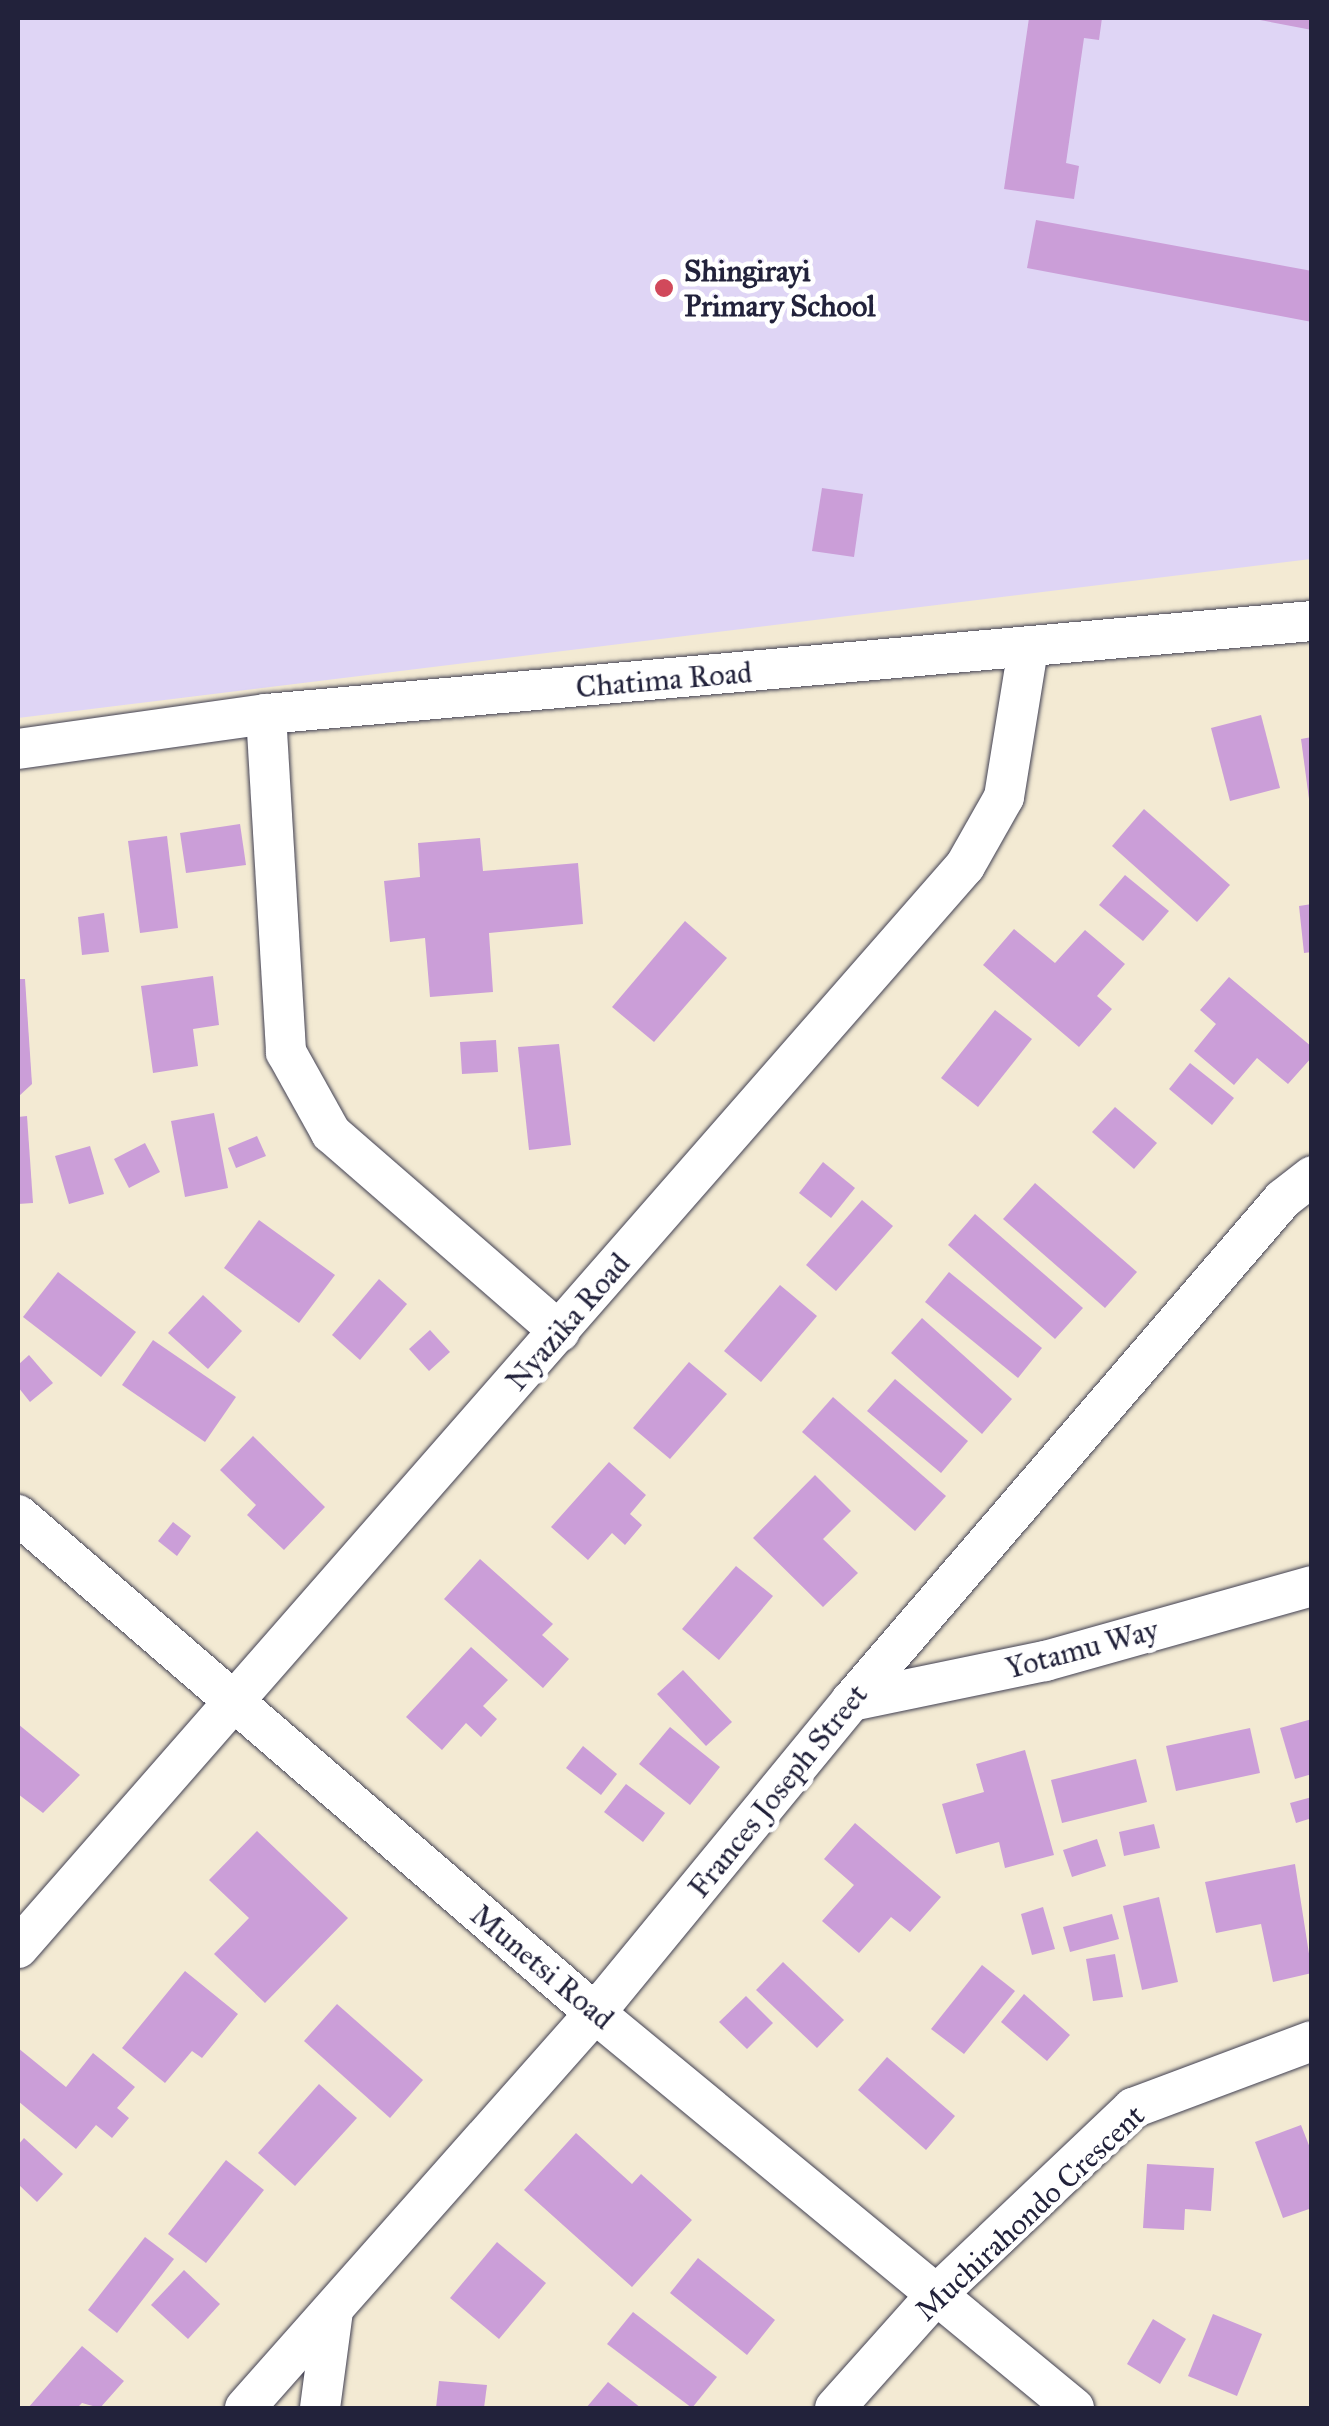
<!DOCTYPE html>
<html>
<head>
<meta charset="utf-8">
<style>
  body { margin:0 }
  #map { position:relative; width:1329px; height:2426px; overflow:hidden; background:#f3ead3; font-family:"IM FELL Great Primer",serif }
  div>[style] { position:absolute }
  .built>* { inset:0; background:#dfd5f5 }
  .building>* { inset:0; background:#cb9ed8 }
  .roads { filter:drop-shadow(0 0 2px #414052) drop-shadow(0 0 2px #414052) }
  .street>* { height:40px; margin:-20px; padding:0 20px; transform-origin:20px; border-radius:20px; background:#fff }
  .dots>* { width:28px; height:28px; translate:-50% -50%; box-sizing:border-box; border:5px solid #fff; border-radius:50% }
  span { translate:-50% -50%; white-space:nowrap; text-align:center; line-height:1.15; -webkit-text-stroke:10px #fff; paint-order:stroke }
  .poi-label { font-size:30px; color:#22223b; font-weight:700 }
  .left { translate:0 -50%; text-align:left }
  .street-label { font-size:30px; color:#22223b }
  .frame { position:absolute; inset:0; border:20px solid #22223b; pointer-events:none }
</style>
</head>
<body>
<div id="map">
  <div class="built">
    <i style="clip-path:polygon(18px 18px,1311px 18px,1311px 559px,18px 718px)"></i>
  </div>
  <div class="building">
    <i style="clip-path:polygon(1029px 18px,1102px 18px,1099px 40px,1084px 38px,1066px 163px,1079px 166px,1074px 199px,1004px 189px)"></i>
    <i style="clip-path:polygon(1255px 18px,1312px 18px,1312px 30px,1255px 19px)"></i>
    <i style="clip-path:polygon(1036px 220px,1312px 271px,1312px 322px,1027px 268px)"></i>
    <i style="clip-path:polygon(822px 488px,863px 494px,854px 557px,812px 551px)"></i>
    <i style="clip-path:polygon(1261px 715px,1280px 788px,1230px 801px,1211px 728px)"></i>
    <i style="clip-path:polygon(1312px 737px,1312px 799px,1309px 799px,1301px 739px)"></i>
    <i style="clip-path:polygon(1144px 809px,1230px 885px,1197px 922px,1112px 846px)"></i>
    <i style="clip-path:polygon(240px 824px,246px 865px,186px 873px,180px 833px)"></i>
    <i style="clip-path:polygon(167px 836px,178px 928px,140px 933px,128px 841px)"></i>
    <i style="clip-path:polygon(480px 838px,483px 871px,578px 863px,583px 924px,489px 933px,493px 992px,430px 997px,425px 938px,390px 942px,384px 881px,420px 877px,418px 843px)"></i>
    <i style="clip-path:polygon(1125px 875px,1169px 911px,1143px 941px,1099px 905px)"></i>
    <i style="clip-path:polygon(1312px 904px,1312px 952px,1304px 953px,1299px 906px)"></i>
    <i style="clip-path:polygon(104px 913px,109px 952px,82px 955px,78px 917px)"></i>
    <i style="clip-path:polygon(685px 921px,727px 958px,654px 1042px,612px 1007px)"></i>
    <i style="clip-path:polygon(1014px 929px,1055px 963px,1085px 930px,1125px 964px,1097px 996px,1112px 1009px,1079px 1047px,983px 965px)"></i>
    <i style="clip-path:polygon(213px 976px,219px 1025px,193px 1029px,198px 1066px,153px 1073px,141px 986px)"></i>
    <i style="clip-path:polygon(1229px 977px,1312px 1047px,1312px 1057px,1288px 1084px,1257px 1058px,1234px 1085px,1194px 1051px,1216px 1024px,1200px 1010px)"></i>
    <i style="clip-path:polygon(18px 979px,25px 979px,32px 1084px,18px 1097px)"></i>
    <i style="clip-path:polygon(995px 1010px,1032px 1039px,978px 1107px,941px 1078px)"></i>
    <i style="clip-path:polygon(496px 1040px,498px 1072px,462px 1074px,460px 1042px)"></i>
    <i style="clip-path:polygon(559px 1044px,571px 1145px,529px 1150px,518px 1047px)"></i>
    <i style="clip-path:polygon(1190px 1063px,1234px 1098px,1212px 1125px,1169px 1089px)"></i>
    <i style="clip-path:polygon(1115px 1107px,1157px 1143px,1134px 1169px,1092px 1132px)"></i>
    <i style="clip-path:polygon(214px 1113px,228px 1188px,185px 1197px,171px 1121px)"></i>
    <i style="clip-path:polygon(27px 1116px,33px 1203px,18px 1204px,18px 1117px)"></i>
    <i style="clip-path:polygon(257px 1136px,266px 1156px,236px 1168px,228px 1148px)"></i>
    <i style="clip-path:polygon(145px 1143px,160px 1172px,129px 1188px,114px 1159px)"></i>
    <i style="clip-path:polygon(90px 1146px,104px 1194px,69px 1204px,55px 1156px)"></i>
    <i style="clip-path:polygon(823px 1162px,855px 1188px,831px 1218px,799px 1193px)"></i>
    <i style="clip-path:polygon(1035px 1183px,1137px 1272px,1105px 1308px,1003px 1219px)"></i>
    <i style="clip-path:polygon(862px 1200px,893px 1226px,836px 1291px,806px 1265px)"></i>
    <i style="clip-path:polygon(975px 1214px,1083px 1308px,1055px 1339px,948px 1245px)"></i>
    <i style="clip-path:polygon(259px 1220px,335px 1275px,299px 1323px,224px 1268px)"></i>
    <i style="clip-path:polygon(58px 1272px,136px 1332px,101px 1377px,23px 1317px)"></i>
    <i style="clip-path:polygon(949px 1272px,1042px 1348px,1018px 1378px,925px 1302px)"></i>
    <i style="clip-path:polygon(379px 1279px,407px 1304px,360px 1360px,332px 1335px)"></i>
    <i style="clip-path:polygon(780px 1285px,817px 1316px,761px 1382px,724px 1351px)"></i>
    <i style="clip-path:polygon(203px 1295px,242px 1331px,208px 1369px,168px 1333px)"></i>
    <i style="clip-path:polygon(922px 1318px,1012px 1399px,982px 1434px,891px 1353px)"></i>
    <i style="clip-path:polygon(430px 1330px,450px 1352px,429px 1371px,409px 1349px)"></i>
    <i style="clip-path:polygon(153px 1340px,236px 1397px,205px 1442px,122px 1385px)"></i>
    <i style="clip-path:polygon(29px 1355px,53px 1383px,30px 1402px,18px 1387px,18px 1365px)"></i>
    <i style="clip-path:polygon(689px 1362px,727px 1394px,670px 1459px,633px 1428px)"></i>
    <i style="clip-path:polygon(895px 1379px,968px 1441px,941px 1473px,867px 1411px)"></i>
    <i style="clip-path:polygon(833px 1397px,946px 1496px,915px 1531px,802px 1432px)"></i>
    <i style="clip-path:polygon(253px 1436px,325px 1507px,284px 1550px,247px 1515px,256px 1505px,220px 1470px)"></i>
    <i style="clip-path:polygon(609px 1462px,646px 1495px,630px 1514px,642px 1525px,625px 1545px,612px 1533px,588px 1560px,551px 1527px)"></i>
    <i style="clip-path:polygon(815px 1475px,851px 1511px,823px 1539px,858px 1573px,823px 1607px,753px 1538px)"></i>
    <i style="clip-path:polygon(173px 1522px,191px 1536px,177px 1556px,158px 1541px)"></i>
    <i style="clip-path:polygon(480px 1559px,553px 1624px,542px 1635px,569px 1659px,543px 1688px,444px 1599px)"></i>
    <i style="clip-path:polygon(736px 1566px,773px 1596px,719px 1660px,682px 1629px)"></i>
    <i style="clip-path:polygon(471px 1647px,508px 1680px,483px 1706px,497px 1719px,481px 1737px,466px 1723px,442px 1750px,406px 1717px)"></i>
    <i style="clip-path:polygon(683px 1670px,732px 1722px,706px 1746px,657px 1694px)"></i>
    <i style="clip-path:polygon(1312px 1719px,1312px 1774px,1295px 1779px,1280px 1728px)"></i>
    <i style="clip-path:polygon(18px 1724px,80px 1775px,43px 1813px,18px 1794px)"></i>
    <i style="clip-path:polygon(670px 1727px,720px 1767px,690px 1805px,639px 1764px)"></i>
    <i style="clip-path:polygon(1250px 1728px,1260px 1773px,1176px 1791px,1166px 1746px)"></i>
    <i style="clip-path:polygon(583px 1746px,617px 1774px,601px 1795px,566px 1768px)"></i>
    <i style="clip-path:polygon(1025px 1750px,1054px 1855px,1005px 1868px,999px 1842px,956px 1854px,942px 1804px,984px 1792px,976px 1764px)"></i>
    <i style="clip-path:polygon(1136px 1759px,1147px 1802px,1062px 1823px,1051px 1780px)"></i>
    <i style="clip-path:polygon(626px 1784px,665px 1813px,643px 1842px,604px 1812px)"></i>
    <i style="clip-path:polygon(1312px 1797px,1312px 1818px,1296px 1823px,1290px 1803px)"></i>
    <i style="clip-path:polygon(855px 1823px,941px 1897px,910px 1932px,891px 1917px,859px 1953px,822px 1921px,854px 1885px,824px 1859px)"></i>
    <i style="clip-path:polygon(1154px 1824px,1160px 1848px,1124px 1856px,1119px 1832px)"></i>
    <i style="clip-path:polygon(257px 1831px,348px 1918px,265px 2003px,214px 1954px,249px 1918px,209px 1880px)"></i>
    <i style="clip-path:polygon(1097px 1839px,1106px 1866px,1072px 1877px,1063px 1850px)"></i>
    <i style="clip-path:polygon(1295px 1864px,1312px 1973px,1273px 1982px,1261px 1924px,1216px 1933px,1205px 1882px)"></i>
    <i style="clip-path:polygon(1159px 1897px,1178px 1982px,1142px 1990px,1123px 1906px)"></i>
    <i style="clip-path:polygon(1043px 1907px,1055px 1949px,1032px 1955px,1021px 1914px)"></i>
    <i style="clip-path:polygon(1112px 1914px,1119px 1939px,1070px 1952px,1063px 1927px)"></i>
    <i style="clip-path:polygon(1115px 1954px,1123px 1997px,1093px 2001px,1086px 1959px)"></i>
    <i style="clip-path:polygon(783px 1962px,844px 2020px,817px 2048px,756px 1990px)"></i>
    <i style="clip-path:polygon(982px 1965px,1015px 1991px,964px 2054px,931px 2029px)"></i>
    <i style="clip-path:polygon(185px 1971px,238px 2014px,202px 2058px,192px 2051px,165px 2083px,122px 2048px)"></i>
    <i style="clip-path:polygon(1024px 1994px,1070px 2035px,1047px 2061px,1001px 2022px)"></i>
    <i style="clip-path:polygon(746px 1996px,773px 2023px,747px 2049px,719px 2022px)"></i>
    <i style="clip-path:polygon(337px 2004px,423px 2080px,390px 2118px,304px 2041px)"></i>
    <i style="clip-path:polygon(18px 2048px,66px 2087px,93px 2053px,135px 2087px,117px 2108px,129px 2118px,112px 2138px,96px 2125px,76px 2149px,18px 2101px)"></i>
    <i style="clip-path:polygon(887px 2057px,955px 2116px,926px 2150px,858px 2090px)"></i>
    <i style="clip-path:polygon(319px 2084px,357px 2118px,295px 2186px,258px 2153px)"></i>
    <i style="clip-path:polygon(1301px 2125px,1312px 2153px,1312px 2208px,1283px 2218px,1255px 2142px)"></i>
    <i style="clip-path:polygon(576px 2133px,632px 2184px,641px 2174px,692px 2220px,632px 2287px,524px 2190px)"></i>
    <i style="clip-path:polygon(24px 2138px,63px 2174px,37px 2202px,18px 2184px,18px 2145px)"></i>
    <i style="clip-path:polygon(226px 2160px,264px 2190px,206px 2263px,168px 2234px)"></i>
    <i style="clip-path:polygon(1147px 2164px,1214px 2168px,1211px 2211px,1185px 2209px,1184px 2230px,1143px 2228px)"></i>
    <i style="clip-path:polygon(145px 2237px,174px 2259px,117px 2333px,88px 2310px)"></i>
    <i style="clip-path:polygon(497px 2242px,546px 2283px,499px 2339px,450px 2298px)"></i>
    <i style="clip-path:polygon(698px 2258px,775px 2320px,747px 2355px,670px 2293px)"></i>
    <i style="clip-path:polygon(184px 2270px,220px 2304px,188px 2339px,151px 2305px)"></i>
    <i style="clip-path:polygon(633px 2312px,717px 2377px,692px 2408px,607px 2344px)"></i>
    <i style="clip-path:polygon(1213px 2314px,1262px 2334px,1237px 2396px,1188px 2376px)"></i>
    <i style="clip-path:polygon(1153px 2319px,1186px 2339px,1160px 2384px,1127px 2364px)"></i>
    <i style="clip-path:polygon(82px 2346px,124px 2381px,100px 2408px,82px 2403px,77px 2408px,28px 2408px)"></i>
    <i style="clip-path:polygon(439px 2381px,487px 2385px,484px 2408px,436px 2408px)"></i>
    <i style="clip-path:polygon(608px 2382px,641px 2408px,586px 2408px)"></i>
  </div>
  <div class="roads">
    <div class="street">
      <i style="left:266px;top:714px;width:339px;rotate:86.6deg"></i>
      <i style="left:286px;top:1052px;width:93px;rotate:60.9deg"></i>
      <i style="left:331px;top:1133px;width:303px;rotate:41deg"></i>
      <i style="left:18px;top:749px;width:250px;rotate:-8deg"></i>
      <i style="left:266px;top:714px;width:1050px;rotate:-5.08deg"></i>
      <i style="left:18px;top:1515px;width:762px;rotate:40.8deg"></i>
      <i style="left:595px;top:2013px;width:621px;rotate:39.51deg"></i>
      <i style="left:851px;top:1701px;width:198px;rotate:-11.7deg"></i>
      <i style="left:1045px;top:1661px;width:277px;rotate:-15.7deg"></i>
      <i style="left:18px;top:1948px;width:1438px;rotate:-48.81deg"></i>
      <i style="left:965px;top:866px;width:79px;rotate:-60.5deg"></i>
      <i style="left:1004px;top:797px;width:150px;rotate:-80.8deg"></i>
      <i style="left:245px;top:2408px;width:528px;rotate:-48.46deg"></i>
      <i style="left:595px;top:2013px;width:404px;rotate:-50.6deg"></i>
      <i style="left:851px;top:1701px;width:662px;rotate:-49.29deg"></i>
      <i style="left:1283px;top:1199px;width:37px;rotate:-38deg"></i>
      <i style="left:320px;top:2408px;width:98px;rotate:-82.4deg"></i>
      <i style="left:835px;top:2408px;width:152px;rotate:-48.2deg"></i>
      <i style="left:936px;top:2295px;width:272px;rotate:-43.5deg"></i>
      <i style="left:1133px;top:2108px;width:191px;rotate:-20.5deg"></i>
    </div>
  </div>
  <div class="dots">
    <i style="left:664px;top:288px;background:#d1495b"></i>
  </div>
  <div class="poi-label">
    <span class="left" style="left:684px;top:288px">Shingirayi<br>Primary School</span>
  </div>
  <div class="street-label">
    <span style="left:664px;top:680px;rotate:-5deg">Chatima Road</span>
    <span style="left:568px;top:1322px;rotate:-49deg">Nyazika Road</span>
    <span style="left:1082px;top:1649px;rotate:-15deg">Yotamu Way</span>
    <span style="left:778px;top:1791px;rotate:-51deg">Frances Joseph Street</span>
    <span style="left:542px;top:1967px;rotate:40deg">Munetsi Road</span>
    <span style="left:1030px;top:2213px;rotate:-43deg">Muchirahondo Crescent</span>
  </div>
  <div class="frame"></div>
</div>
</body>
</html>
